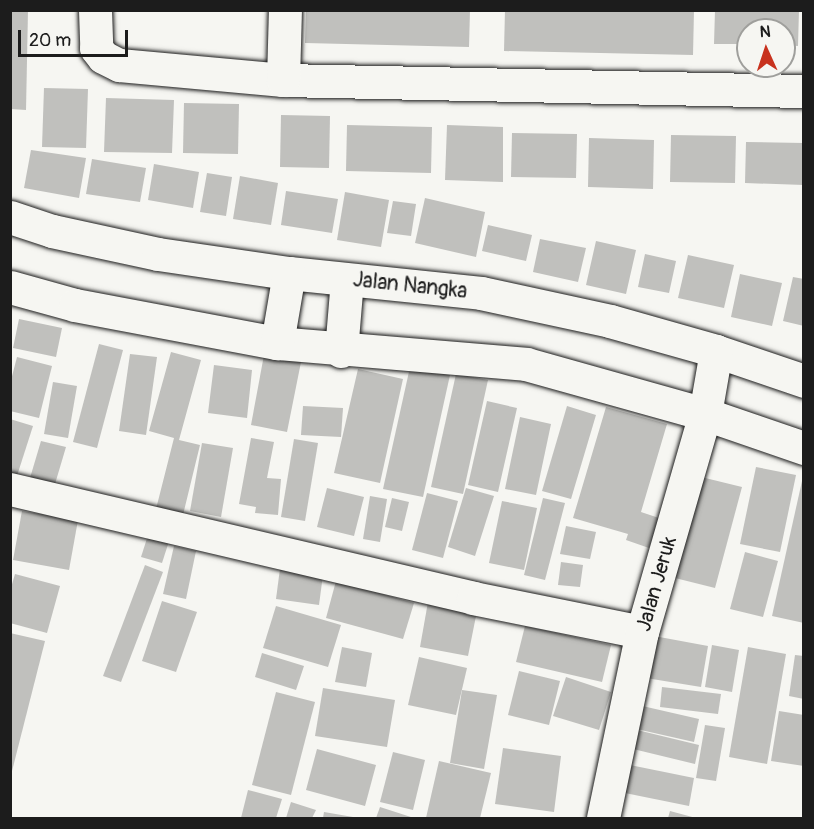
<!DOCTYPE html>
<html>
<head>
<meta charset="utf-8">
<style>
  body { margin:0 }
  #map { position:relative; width:814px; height:829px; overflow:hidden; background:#f6f6f2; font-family:Pangolin,sans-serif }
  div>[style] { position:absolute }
  .building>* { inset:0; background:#c0c0bd }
  .roads { filter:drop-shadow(0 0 2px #1c1c1c) drop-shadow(0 0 2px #1c1c1c) }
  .minor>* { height:33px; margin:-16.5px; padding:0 16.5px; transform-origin:16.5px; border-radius:16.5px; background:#f6f6f2 }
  span { translate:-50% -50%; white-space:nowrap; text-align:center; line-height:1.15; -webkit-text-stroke:4.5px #f6f6f2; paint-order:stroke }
  .street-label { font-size:21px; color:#1c1c1c }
  .frame { position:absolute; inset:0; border:12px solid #1c1c1c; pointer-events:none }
  .north { position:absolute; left:736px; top:18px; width:60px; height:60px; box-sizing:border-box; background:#f6f6f2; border:2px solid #9f9f9c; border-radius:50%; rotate:357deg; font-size:16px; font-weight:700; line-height:24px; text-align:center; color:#1c1c1c }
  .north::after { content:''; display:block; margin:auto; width:21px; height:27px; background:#c8321e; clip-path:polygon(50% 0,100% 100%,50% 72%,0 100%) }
  .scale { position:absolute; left:18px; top:30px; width:110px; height:27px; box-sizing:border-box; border:3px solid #1c1c1c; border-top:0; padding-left:8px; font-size:18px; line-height:21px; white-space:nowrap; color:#1c1c1c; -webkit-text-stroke:4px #f6f6f2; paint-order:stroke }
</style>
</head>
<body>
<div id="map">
  <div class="building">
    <i style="clip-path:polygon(10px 10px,28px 10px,26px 110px,10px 109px)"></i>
    <i style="clip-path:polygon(306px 10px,470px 10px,469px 47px,305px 43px)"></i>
    <i style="clip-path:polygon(505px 10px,694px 10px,693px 55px,504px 51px)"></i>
    <i style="clip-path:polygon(715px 10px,799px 10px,798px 46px,784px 45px,784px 30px,748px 30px,748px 44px,714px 44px)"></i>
    <i style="clip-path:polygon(44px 88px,88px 89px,86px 148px,42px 147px)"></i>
    <i style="clip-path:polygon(106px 98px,174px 100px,172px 153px,104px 152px)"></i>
    <i style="clip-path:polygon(184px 103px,239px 104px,238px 154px,183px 153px)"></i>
    <i style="clip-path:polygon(281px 115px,330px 116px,329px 168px,280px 167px)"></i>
    <i style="clip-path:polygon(347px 125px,432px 127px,431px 173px,346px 171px)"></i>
    <i style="clip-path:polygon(447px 125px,503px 127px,503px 182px,445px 180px)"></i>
    <i style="clip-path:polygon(512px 133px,577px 134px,576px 178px,511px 177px)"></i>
    <i style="clip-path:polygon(671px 135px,736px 136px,735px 183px,670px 182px)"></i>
    <i style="clip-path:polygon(589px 138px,654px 140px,653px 189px,588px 187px)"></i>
    <i style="clip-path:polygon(746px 142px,804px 143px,804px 185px,745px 183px)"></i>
    <i style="clip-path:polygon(31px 150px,86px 158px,79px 198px,24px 188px)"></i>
    <i style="clip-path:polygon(92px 159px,146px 168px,140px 202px,86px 194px)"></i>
    <i style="clip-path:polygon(154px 164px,199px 172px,193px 208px,148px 200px)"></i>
    <i style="clip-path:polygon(207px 173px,232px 177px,226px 216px,200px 212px)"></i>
    <i style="clip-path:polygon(240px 176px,278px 183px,271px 225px,233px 219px)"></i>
    <i style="clip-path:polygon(286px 191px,338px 199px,332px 233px,281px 225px)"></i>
    <i style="clip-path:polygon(345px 192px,389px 200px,381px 247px,337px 240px)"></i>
    <i style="clip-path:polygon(425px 198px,485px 212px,476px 257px,415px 243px)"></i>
    <i style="clip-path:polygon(393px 201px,416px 204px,411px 236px,387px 233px)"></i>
    <i style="clip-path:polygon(488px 225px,532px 235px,526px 261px,482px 251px)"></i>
    <i style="clip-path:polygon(540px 239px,586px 248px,578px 282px,533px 272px)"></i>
    <i style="clip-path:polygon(596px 241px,636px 250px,626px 294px,586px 285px)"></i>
    <i style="clip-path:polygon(645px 254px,676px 261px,669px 293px,638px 287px)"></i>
    <i style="clip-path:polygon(688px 255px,734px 265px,724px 308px,678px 298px)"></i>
    <i style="clip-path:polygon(740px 274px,782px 283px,772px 326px,731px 317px)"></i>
    <i style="clip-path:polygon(793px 277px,804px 279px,804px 326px,783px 321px)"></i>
    <i style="clip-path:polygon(19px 319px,62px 328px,56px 357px,13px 348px)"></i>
    <i style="clip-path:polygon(99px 344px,123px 350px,97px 448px,73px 442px)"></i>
    <i style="clip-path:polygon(171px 352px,201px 360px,179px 440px,200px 445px,183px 515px,156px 509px,174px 438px,149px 431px)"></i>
    <i style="clip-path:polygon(130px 354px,157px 357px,146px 435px,119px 431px)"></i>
    <i style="clip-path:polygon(264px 355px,301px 362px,287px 432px,251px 425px)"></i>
    <i style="clip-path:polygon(17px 357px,52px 366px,39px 418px,10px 411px,10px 384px)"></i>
    <i style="clip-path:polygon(214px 365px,252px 370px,247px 418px,208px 413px)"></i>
    <i style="clip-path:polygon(410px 367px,450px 375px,423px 497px,383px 489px)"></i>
    <i style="clip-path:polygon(358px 369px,403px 379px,380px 483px,334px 473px)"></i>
    <i style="clip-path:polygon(456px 374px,488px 380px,463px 494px,431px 487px)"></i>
    <i style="clip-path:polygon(53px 382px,77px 386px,68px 438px,44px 434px)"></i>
    <i style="clip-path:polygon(487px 401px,517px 408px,498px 492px,468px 485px)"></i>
    <i style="clip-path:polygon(303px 406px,343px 408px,341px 437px,301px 435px)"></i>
    <i style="clip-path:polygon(567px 406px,596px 415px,571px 499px,542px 491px)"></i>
    <i style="clip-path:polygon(606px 407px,667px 424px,641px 512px,659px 518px,649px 548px,626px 540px,628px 534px,573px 518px)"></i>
    <i style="clip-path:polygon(520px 417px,551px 424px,536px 495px,505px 489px)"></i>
    <i style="clip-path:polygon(10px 419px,33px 426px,15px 482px,10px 481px)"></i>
    <i style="clip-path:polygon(251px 438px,274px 442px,267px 478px,281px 479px,278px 515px,255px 513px,256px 507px,239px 504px)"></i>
    <i style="clip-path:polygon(294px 439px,318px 443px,305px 521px,281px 517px)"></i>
    <i style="clip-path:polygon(41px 441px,66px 447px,55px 484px,30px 478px)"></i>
    <i style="clip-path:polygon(202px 443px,233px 448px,221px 517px,190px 511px)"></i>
    <i style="clip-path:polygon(756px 467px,796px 475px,780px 552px,740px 544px)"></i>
    <i style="clip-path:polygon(693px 475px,742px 487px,715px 588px,667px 576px)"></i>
    <i style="clip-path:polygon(802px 481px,804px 482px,804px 623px,772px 616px)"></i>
    <i style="clip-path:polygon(327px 488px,364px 497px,354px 536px,317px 527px)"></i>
    <i style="clip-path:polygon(466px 488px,494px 496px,475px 556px,448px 547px)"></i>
    <i style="clip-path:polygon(427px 493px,458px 501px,443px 558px,412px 550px)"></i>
    <i style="clip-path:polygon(370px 496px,387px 499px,380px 542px,363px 539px)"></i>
    <i style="clip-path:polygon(392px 498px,409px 502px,402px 531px,385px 527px)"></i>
    <i style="clip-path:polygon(543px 498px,565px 503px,545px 580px,524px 575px)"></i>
    <i style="clip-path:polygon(502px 501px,537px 508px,524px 570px,489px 563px)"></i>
    <i style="clip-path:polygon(22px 511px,78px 520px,69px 570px,13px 560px)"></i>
    <i style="clip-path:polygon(566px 526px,596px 532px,590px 559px,560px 554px)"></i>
    <i style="clip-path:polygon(150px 529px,171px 535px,162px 563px,141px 557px)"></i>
    <i style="clip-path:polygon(174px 546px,196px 551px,186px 599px,163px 594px)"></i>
    <i style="clip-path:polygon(745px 552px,778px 561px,763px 617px,730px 609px)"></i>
    <i style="clip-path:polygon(281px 561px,324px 567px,319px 605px,276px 599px)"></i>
    <i style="clip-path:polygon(561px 562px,583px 565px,580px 587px,558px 585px)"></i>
    <i style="clip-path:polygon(145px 565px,163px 572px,121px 682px,103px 676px)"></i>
    <i style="clip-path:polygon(15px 574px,60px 586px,47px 633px,10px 623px,10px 591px)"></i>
    <i style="clip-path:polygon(336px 581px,414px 603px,403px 639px,326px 618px)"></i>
    <i style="clip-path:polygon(162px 601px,197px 612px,176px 672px,142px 661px)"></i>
    <i style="clip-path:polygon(428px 602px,477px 611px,468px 656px,420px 647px)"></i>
    <i style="clip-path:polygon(276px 606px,341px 625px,328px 667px,263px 648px)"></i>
    <i style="clip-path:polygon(525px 626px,611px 645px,602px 682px,516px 662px)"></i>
    <i style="clip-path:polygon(10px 633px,45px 641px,11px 775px,10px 775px)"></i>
    <i style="clip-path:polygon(654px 636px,708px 646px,701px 687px,646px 678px)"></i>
    <i style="clip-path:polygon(712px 645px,739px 650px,732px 692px,705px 687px)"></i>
    <i style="clip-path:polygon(342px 647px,372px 653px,366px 687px,335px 682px)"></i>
    <i style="clip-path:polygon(748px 647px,786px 654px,767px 764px,729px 757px)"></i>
    <i style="clip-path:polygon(262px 653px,304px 666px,296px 690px,255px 677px)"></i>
    <i style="clip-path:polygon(795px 655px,804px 656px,804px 699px,789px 696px)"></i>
    <i style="clip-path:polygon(419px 657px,467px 668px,456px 715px,408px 705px)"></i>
    <i style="clip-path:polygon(519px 671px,560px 681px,549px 725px,508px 715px)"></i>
    <i style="clip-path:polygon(566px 677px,611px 692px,599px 730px,553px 716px)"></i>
    <i style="clip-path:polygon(662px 687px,721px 694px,718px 714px,660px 707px)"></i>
    <i style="clip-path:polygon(323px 688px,395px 700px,387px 747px,315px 736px)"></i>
    <i style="clip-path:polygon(462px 690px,497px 695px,484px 769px,450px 763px)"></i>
    <i style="clip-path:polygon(276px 692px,315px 702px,291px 795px,252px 785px)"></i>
    <i style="clip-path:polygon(638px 705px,699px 719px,694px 742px,632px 728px)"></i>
    <i style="clip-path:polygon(779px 711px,804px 715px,804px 766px,771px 761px)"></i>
    <i style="clip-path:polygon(705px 725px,725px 728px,716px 781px,696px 778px)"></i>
    <i style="clip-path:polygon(633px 729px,699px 745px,695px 764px,629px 748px)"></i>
    <i style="clip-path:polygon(503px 748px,561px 756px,554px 812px,495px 804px)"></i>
    <i style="clip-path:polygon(317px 749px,376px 765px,365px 806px,306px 790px)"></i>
    <i style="clip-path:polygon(393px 752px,425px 760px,413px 810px,380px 802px)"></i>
    <i style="clip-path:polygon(439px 761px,491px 773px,480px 818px,426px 818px)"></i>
    <i style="clip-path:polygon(625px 764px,694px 778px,689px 806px,620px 792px)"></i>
    <i style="clip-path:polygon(248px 790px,282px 799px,276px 818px,241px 818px)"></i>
    <i style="clip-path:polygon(291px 802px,316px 810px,312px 818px,286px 818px)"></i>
    <i style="clip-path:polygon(380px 807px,414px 818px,376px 818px)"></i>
    <i style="clip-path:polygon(670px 811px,696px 818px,668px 818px)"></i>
    <i style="clip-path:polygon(324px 812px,353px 817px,353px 818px,323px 818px)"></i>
  </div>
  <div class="roads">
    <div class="minor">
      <i style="left:95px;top:10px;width:38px;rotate:88deg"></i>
      <i style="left:96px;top:48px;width:11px;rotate:52deg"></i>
      <i style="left:103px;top:57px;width:18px;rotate:27deg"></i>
      <i style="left:119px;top:65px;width:165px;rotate:5.2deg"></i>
      <i style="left:283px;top:80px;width:521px;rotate:1.21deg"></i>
      <i style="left:283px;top:80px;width:70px;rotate:-88.4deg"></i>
      <i style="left:10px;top:217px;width:44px;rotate:18.4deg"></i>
      <i style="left:52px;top:231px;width:108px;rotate:12.2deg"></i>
      <i style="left:158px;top:254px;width:132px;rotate:8.3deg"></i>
      <i style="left:289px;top:273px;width:193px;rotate:5.9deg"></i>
      <i style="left:481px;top:293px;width:132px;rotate:12.2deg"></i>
      <i style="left:610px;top:321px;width:110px;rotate:15.8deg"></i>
      <i style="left:716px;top:351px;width:93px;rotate:18.8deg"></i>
      <i style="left:10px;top:287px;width:67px;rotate:15.5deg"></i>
      <i style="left:75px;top:305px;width:206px;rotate:10.7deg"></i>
      <i style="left:277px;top:343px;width:250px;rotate:4.8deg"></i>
      <i style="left:526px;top:364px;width:186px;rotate:15.6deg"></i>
      <i style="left:705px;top:414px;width:105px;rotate:19deg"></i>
      <i style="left:277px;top:343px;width:71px;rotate:-80.3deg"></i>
      <i style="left:341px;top:351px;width:71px;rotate:-85.2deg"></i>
      <i style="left:10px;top:489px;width:476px;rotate:13.2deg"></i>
      <i style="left:473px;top:598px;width:172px;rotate:11.4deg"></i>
      <i style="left:603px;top:818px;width:190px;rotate:-78.2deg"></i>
      <i style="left:642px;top:632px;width:227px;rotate:-73.9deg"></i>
      <i style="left:705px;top:414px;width:64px;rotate:-80.1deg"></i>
    </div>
  </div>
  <div class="street-label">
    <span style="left:410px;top:286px;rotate:6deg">Jalan Nangka</span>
    <span style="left:657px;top:584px;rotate:-74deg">Jalan Jeruk</span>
  </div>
  <div class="frame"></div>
  <div class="north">N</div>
  <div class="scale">20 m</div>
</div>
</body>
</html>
